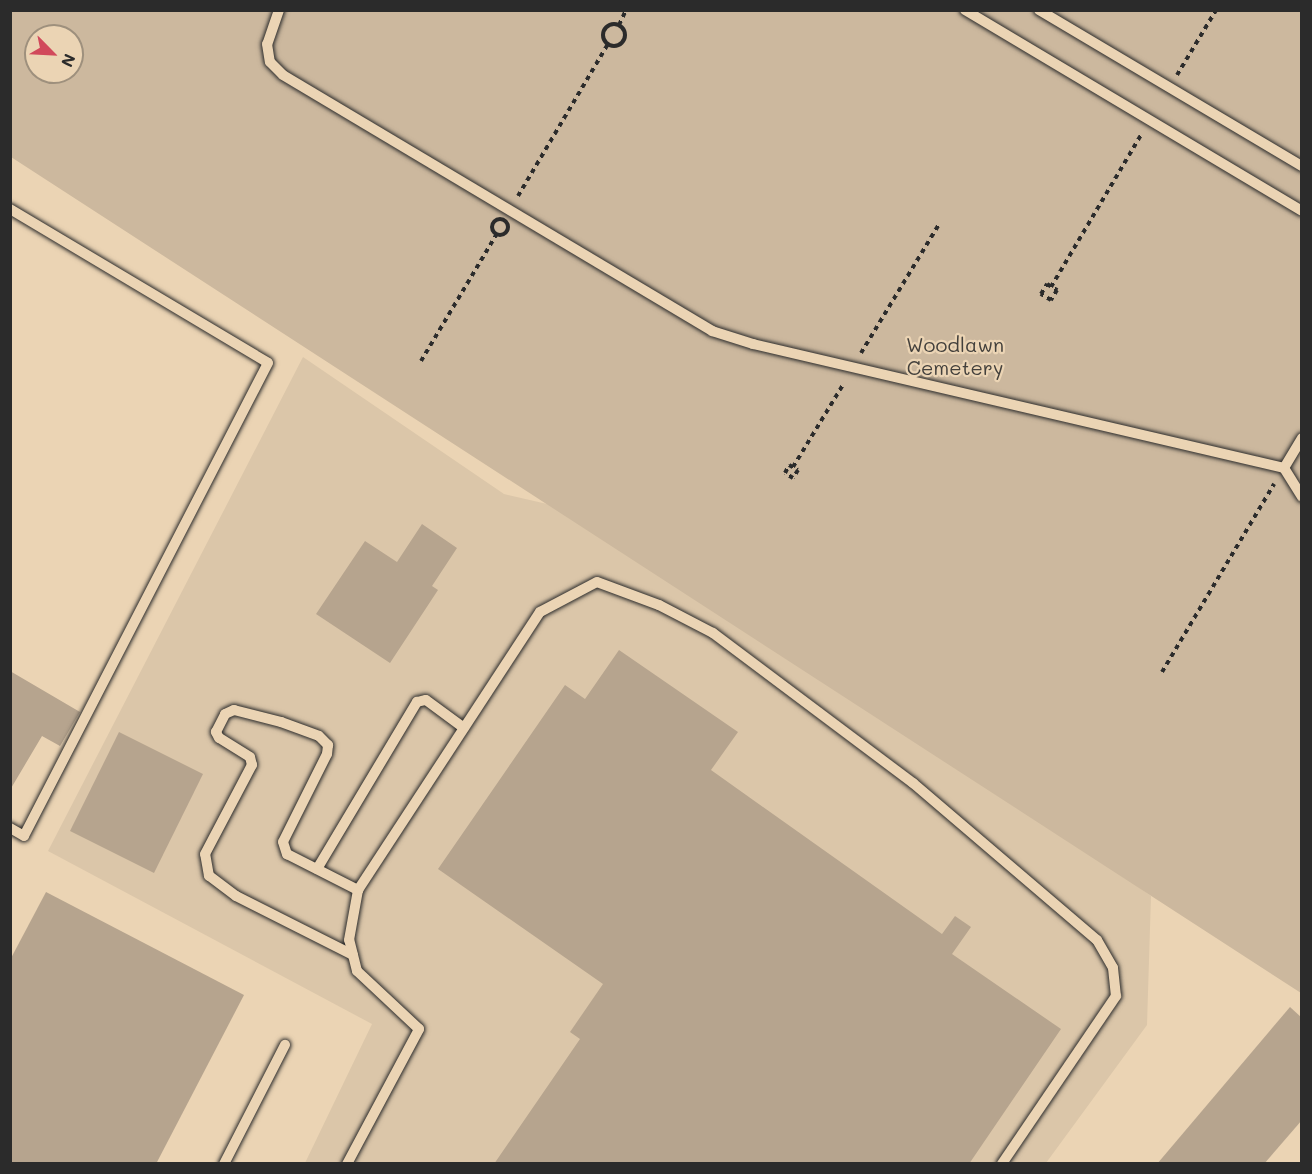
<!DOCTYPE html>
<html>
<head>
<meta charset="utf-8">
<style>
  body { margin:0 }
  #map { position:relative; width:1312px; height:1174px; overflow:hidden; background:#ebd4b4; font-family:Mali,sans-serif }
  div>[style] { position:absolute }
  .built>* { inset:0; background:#dbc6a9 }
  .green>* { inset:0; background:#ccb89e }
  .building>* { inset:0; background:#b6a48e }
  .path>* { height:4px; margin-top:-2px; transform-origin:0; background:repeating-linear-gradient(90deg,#2b2b2b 0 4.5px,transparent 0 9px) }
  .path>.ring { margin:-2px; padding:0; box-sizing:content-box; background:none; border:4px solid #2b2b2b; border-radius:50% }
  .roads { filter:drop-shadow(0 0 2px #2b2b2b) drop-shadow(0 0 2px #2b2b2b) }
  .service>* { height:10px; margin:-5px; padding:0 5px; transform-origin:5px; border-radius:5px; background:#ebd4b4 }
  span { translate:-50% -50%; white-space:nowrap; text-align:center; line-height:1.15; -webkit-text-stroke:4.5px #ebd4b4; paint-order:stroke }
  .park-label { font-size:20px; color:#43403c }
  .frame { position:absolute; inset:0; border:12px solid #2b2b2b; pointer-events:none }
  .north { position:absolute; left:24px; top:24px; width:60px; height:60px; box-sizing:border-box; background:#ebd4b4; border:2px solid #9e907d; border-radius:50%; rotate:114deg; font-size:16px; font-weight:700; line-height:24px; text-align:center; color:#2b2b2b }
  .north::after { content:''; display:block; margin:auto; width:21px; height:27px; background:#d1495b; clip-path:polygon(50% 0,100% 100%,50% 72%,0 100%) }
</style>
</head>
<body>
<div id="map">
  <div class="built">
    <i style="clip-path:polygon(303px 357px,504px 494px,634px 524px,1151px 896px,1147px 1025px,1046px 1163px,305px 1163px,372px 1024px,48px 851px)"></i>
  </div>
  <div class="green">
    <i style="clip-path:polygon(evenodd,10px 11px,1301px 11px,1301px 993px,11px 157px,10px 11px,36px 36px,72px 36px,72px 72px,36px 72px,36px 36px)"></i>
  </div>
  <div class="building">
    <i style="clip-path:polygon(422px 524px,457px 548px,432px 586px,438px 590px,390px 663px,316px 614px,365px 541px,397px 562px)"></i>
    <i style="clip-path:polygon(619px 650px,738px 732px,711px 770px,942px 934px,955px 916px,971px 927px,952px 954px,1061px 1029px,969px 1164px,494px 1164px,580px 1039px,570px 1032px,603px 984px,438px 869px,565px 685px,585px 699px)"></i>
    <i style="clip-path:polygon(10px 671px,80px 712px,60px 746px,42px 736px,10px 790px)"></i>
    <i style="clip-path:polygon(119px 732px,203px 774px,154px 873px,70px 831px)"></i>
    <i style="clip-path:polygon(46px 892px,244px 995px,156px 1164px,10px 1164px,10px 960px)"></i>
    <i style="clip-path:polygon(1290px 1007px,1302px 1018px,1302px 1120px,1264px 1164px,1157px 1164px)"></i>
  </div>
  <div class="path">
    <i class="ring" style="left:603px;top:24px;width:18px;height:18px"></i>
    <i style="left:619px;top:25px;width:17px;rotate:-65deg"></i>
    <i style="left:1177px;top:75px;width:76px;rotate:-59deg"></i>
    <i style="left:518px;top:196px;width:177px;rotate:-59.4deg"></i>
    <i class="ring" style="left:492px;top:219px;width:12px;height:12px"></i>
    <i style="left:1047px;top:284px;width:12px;rotate:31deg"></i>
    <i style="left:1057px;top:290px;width:12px;rotate:121deg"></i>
    <i style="left:1051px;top:300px;width:12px;rotate:-149deg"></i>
    <i style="left:1041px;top:294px;width:12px;rotate:-59deg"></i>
    <i style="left:1051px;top:287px;width:177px;rotate:-59.4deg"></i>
    <i style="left:861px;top:353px;width:151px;rotate:-58.8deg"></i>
    <i style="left:421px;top:361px;width:147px;rotate:-59.2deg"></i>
    <i style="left:789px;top:465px;width:10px;rotate:29deg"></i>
    <i style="left:798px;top:470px;width:9px;rotate:122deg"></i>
    <i style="left:793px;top:478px;width:9px;rotate:-148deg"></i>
    <i style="left:785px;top:473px;width:9px;rotate:-63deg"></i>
    <i style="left:793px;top:467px;width:98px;rotate:-58.7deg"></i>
    <i style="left:1162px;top:672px;width:219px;rotate:-59.2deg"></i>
  </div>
  <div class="roads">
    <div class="service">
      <i style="left:279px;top:10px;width:36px;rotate:109deg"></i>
      <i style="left:267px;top:44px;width:18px;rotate:81deg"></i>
      <i style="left:270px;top:62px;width:18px;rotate:45deg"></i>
      <i style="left:283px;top:75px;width:500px;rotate:30.8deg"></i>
      <i style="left:712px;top:331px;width:43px;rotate:17.6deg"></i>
      <i style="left:753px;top:344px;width:545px;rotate:13.14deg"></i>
      <i style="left:1284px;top:468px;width:35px;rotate:-59deg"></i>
      <i style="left:965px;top:10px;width:392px;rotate:30.8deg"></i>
      <i style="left:1039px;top:10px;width:306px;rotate:30.7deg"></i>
      <i style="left:10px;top:209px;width:300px;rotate:30.8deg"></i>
      <i style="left:268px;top:363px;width:532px;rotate:117.29deg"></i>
      <i style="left:24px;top:836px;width:16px;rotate:-150deg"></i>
      <i style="left:1284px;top:468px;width:34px;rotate:58deg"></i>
      <i style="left:317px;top:869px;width:195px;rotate:-59.1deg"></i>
      <i style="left:417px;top:702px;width:9px;rotate:-13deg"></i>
      <i style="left:426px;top:700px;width:47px;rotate:36.4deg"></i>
      <i style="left:353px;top:955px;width:131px;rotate:-153.2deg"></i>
      <i style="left:236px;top:896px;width:34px;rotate:-143deg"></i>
      <i style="left:209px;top:876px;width:22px;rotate:-100deg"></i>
      <i style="left:205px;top:854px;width:101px;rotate:-62.2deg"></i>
      <i style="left:252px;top:765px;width:8px;rotate:-104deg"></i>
      <i style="left:250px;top:757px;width:36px;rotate:-148deg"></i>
      <i style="left:219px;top:738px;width:7px;rotate:-117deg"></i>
      <i style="left:216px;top:732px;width:20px;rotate:-63deg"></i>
      <i style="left:225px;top:714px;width:10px;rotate:-24deg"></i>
      <i style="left:234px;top:710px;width:49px;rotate:14.3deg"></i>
      <i style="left:281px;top:722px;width:40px;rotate:20.2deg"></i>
      <i style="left:319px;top:736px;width:13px;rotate:45deg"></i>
      <i style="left:328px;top:745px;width:9px;rotate:96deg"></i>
      <i style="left:327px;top:754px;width:98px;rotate:116.6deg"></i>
      <i style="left:283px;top:842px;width:13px;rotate:72deg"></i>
      <i style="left:287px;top:854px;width:80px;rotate:26.9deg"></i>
      <i style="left:224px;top:1164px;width:134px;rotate:-62.9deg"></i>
      <i style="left:347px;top:1164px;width:153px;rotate:-61.9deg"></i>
      <i style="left:419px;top:1029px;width:85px;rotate:-136.9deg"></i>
      <i style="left:357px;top:971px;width:32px;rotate:-104deg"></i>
      <i style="left:349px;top:940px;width:51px;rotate:-79.8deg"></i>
      <i style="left:358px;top:890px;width:332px;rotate:-56.8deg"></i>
      <i style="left:540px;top:612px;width:64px;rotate:-27.8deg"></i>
      <i style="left:597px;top:582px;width:66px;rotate:20.4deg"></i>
      <i style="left:659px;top:605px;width:61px;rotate:27.4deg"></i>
      <i style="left:713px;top:633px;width:250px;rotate:36.9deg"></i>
      <i style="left:913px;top:783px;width:242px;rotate:40.5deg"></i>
      <i style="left:1097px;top:940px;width:32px;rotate:60deg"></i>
      <i style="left:1113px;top:968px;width:28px;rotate:84deg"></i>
      <i style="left:1116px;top:996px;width:203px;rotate:124.2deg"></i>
    </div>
  </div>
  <div class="park-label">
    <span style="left:955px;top:356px">Woodlawn<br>Cemetery</span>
  </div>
  <div class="frame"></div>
  <div class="north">N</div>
</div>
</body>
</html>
